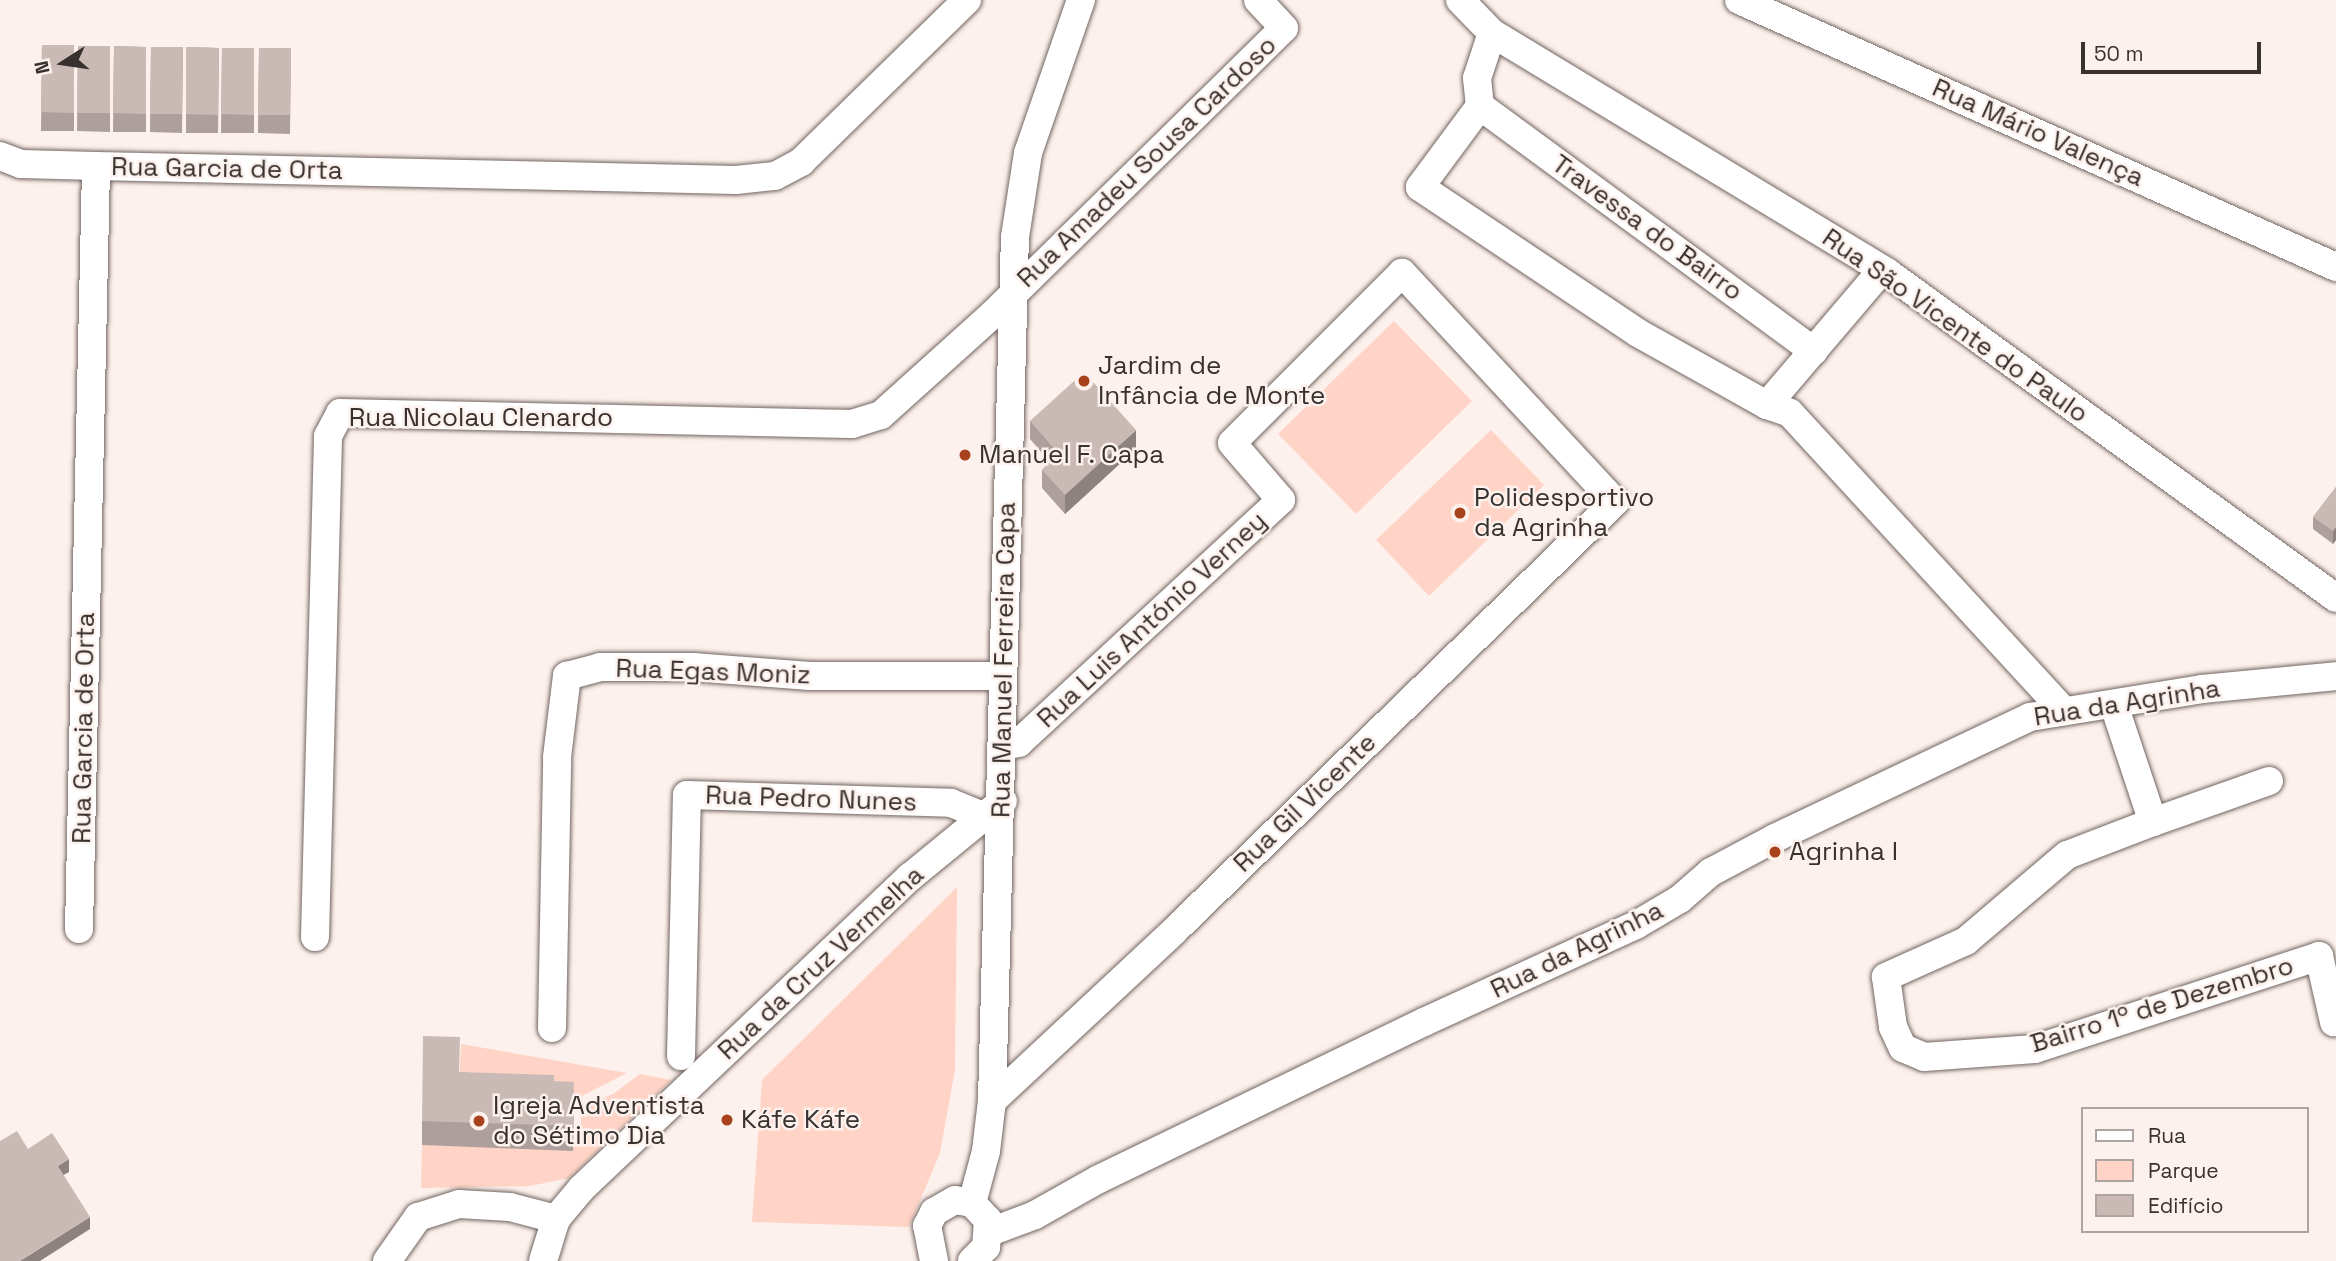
<!DOCTYPE html>
<html>
<head>
<meta charset="utf-8">
<style>
  body { margin:0 }
  #map { position:relative; width:2336px; height:1261px; overflow:hidden; background:#fdf1ed; font-family:"Space Grotesk",sans-serif }
  div>[style] { position:absolute }
  .green>* { inset:0; background:#ffd4c6 }
  .roads { filter:drop-shadow(0 0 2px #726560) drop-shadow(0 0 2px #726560) }
  .street>* { height:28px; margin:-14px; padding:0 14px; transform-origin:14px; border-radius:14px; background:#fff }
  .wall>* { inset:0; background:#ada09c }
  .shaded-wall>* { inset:0; background:#8d827f }
  .building>* { inset:0; background:#c9bab5 }
  .dots>* { width:19px; height:19px; translate:-50% -50%; box-sizing:border-box; border:4px solid #fdf1ed; border-radius:50% }
  span { translate:-50% -50%; white-space:nowrap; text-align:center; line-height:1.15; -webkit-text-stroke:5px #fdf1ed; paint-order:stroke }
  .street-label { font-size:26px; color:#37312f }
  .poi-label { font-size:26px; color:#37312f }
  .left { translate:0 -50%; text-align:left }
  .legend { position:absolute; left:2081px; top:1107px; width:228px; height:126px; box-sizing:border-box; background:#fdf1ed; border:2px solid #aea4a1; margin:0; padding:9px 12px; list-style:none; font-size:21px; color:#37312f }
  .legend li { display:flex; align-items:center; gap:14px; height:35px }
  .legend b { width:35px; border:2px solid #aea4a1 }
  .north { position:absolute; left:28px; top:28px; width:70px; height:70px; -webkit-text-stroke:5px #fdf1ed; paint-order:stroke; rotate:258deg; font-size:19px; font-weight:700; line-height:28px; text-align:center; color:#37312f }
  .north::after { content:''; display:block; margin:auto; width:24px; height:32px; background:#37312f; clip-path:polygon(50% 0,100% 100%,50% 72%,0 100%) }
  .scale { position:absolute; left:2081px; top:42px; width:180px; height:32px; box-sizing:border-box; border:4px solid #37312f; border-top:0; padding-left:9px; font-size:21px; line-height:24px; white-space:nowrap; color:#37312f; -webkit-text-stroke:5px #fdf1ed; paint-order:stroke }
</style>
</head>
<body>
<div id="map">
  <div class="green">
    <i style="clip-path:polygon(1394px 321px,1472px 401px,1356px 514px,1278px 434px)"></i>
    <i style="clip-path:polygon(1491px 430px,1544px 485px,1429px 596px,1376px 540px)"></i>
    <i style="clip-path:polygon(957px 887px,955px 1070px,940px 1153px,909px 1227px,752px 1222px,762px 1080px)"></i>
    <i style="clip-path:polygon(461px 1044px,627px 1073px,576px 1099px,459px 1096px)"></i>
    <i style="clip-path:polygon(640px 1074px,671px 1080px,569px 1178px,530px 1186px,421px 1188px,422px 1145px,581px 1147px,581px 1108px,613px 1094px)"></i>
  </div>
  <div class="roads">
    <div class="street">
      <i style="left:1460px;top:0;width:46px;rotate:45.9deg"></i>
      <i style="left:1492px;top:33px;width:463px;rotate:31.2deg"></i>
      <i style="left:1888px;top:273px;width:553px;rotate:35.96deg"></i>
      <i style="left:1739px;top:0;width:654px;rotate:24.1deg"></i>
      <i style="left:1492px;top:33px;width:47px;rotate:108.4deg"></i>
      <i style="left:1477px;top:78px;width:28px;rotate:84deg"></i>
      <i style="left:1480px;top:106px;width:101px;rotate:126.5deg"></i>
      <i style="left:1420px;top:187px;width:262px;rotate:33.8deg"></i>
      <i style="left:1638px;top:333px;width:148px;rotate:29.2deg"></i>
      <i style="left:1767px;top:405px;width:177px;rotate:-49.6deg"></i>
      <i style="left:1480px;top:106px;width:414px;rotate:36.3deg"></i>
      <i style="left:0;top:156px;width:22px;rotate:21deg"></i>
      <i style="left:21px;top:164px;width:75px;rotate:1.5deg"></i>
      <i style="left:1767px;top:405px;width:24px;rotate:19deg"></i>
      <i style="left:1790px;top:413px;width:405px;rotate:47.4deg"></i>
      <i style="left:2114px;top:705px;width:123px;rotate:71.6deg"></i>
      <i style="left:2153px;top:822px;width:92px;rotate:159deg"></i>
      <i style="left:2067px;top:855px;width:133px;rotate:139.6deg"></i>
      <i style="left:1966px;top:941px;width:88px;rotate:155.8deg"></i>
      <i style="left:1886px;top:977px;width:50px;rotate:82deg"></i>
      <i style="left:1893px;top:1027px;width:23px;rotate:65deg"></i>
      <i style="left:1903px;top:1048px;width:23px;rotate:23deg"></i>
      <i style="left:1924px;top:1057px;width:111px;rotate:-4.1deg"></i>
      <i style="left:2035px;top:1049px;width:299px;rotate:-18.1deg"></i>
      <i style="left:2319px;top:956px;width:68px;rotate:77.2deg"></i>
      <i style="left:2153px;top:822px;width:123px;rotate:-19.5deg"></i>
      <i style="left:79px;top:929px;width:763px;rotate:-88.72deg"></i>
      <i style="left:96px;top:166px;width:640px;rotate:1.25deg"></i>
      <i style="left:736px;top:180px;width:39px;rotate:-6deg"></i>
      <i style="left:775px;top:176px;width:30px;rotate:-28deg"></i>
      <i style="left:801px;top:162px;width:232px;rotate:-44.3deg"></i>
      <i style="left:315px;top:937px;width:501px;rotate:-88.51deg"></i>
      <i style="left:328px;top:436px;width:26px;rotate:-62deg"></i>
      <i style="left:340px;top:413px;width:512px;rotate:1.23deg"></i>
      <i style="left:852px;top:424px;width:30px;rotate:-17deg"></i>
      <i style="left:881px;top:415px;width:149px;rotate:-42deg"></i>
      <i style="left:992px;top:315px;width:409px;rotate:-44.5deg"></i>
      <i style="left:1284px;top:28px;width:38px;rotate:-133deg"></i>
      <i style="left:552px;top:1028px;width:271px;rotate:-88.9deg"></i>
      <i style="left:557px;top:757px;width:82px;rotate:-83deg"></i>
      <i style="left:567px;top:676px;width:34px;rotate:-15deg"></i>
      <i style="left:600px;top:667px;width:93px"></i>
      <i style="left:693px;top:667px;width:117px;rotate:4.4deg"></i>
      <i style="left:810px;top:676px;width:193px"></i>
      <i style="left:681px;top:1056px;width:261px;rotate:-88.7deg"></i>
      <i style="left:687px;top:795px;width:264px;rotate:1.7deg"></i>
      <i style="left:951px;top:803px;width:35px;rotate:22deg"></i>
      <i style="left:992px;top:1101px;width:248px;rotate:-43deg"></i>
      <i style="left:1173px;top:932px;width:617px;rotate:-44.21deg"></i>
      <i style="left:1615px;top:502px;width:313px;rotate:-132.9deg"></i>
      <i style="left:1402px;top:273px;width:240px;rotate:135deg"></i>
      <i style="left:1232px;top:443px;width:75px;rotate:49.3deg"></i>
      <i style="left:1281px;top:500px;width:357px;rotate:137.2deg"></i>
      <i style="left:1019px;top:743px;width:17px;rotate:170deg"></i>
      <i style="left:972px;top:1203px;width:54px;rotate:-74.9deg"></i>
      <i style="left:986px;top:1151px;width:50px;rotate:-83.2deg"></i>
      <i style="left:992px;top:1101px;width:864px;rotate:-88.48deg"></i>
      <i style="left:1015px;top:237px;width:85px;rotate:-81.2deg"></i>
      <i style="left:1028px;top:153px;width:162px;rotate:-70.9deg"></i>
      <i style="left:990px;top:1232px;width:48px;rotate:-20.7deg"></i>
      <i style="left:1035px;top:1215px;width:73px;rotate:-29.4deg"></i>
      <i style="left:1099px;top:1179px;width:361px;rotate:-25.8deg"></i>
      <i style="left:1424px;top:1022px;width:233px;rotate:-24.6deg"></i>
      <i style="left:1636px;top:925px;width:51px;rotate:-30.6deg"></i>
      <i style="left:1680px;top:899px;width:41px;rotate:-41.1deg"></i>
      <i style="left:1711px;top:872px;width:72px;rotate:-28deg"></i>
      <i style="left:1775px;top:838px;width:282px;rotate:-25.4deg"></i>
      <i style="left:2030px;top:717px;width:174px;rotate:-9.2deg"></i>
      <i style="left:2202px;top:689px;width:135px;rotate:-5.5deg"></i>
      <i style="left:387px;top:1261px;width:54px;rotate:-54.8deg"></i>
      <i style="left:418px;top:1217px;width:43px;rotate:-17.6deg"></i>
      <i style="left:459px;top:1204px;width:51px;rotate:3.4deg"></i>
      <i style="left:510px;top:1207px;width:48px;rotate:14.6deg"></i>
      <i style="left:543px;top:1261px;width:44px;rotate:-72.8deg"></i>
      <i style="left:556px;top:1219px;width:40px;rotate:-50deg"></i>
      <i style="left:582px;top:1188px;width:452px;rotate:-43.5deg"></i>
      <i style="left:910px;top:877px;width:120px;rotate:-39.3deg"></i>
      <i style="left:934px;top:1261px;width:36px;rotate:-101deg"></i>
      <i style="left:927px;top:1226px;width:16px;rotate:-63deg"></i>
      <i style="left:934px;top:1212px;width:24px;rotate:-30deg"></i>
      <i style="left:955px;top:1200px;width:17px;rotate:10deg"></i>
      <i style="left:972px;top:1203px;width:23px;rotate:47deg"></i>
      <i style="left:988px;top:1220px;width:27px;rotate:94deg"></i>
      <i style="left:986px;top:1247px;width:20px;rotate:135deg"></i>
    </div>
  </div>
  <div class="wall">
    <i style="clip-path:polygon(42px 45px,74px 45px,74px 131px,41px 131px)"></i>
    <i style="clip-path:polygon(78px 46px,110px 46px,110px 132px,77px 131px)"></i>
    <i style="clip-path:polygon(114px 46px,146px 47px,146px 132px,113px 132px)"></i>
    <i style="clip-path:polygon(151px 47px,183px 47px,182px 133px,150px 132px)"></i>
    <i style="clip-path:polygon(186px 47px,219px 48px,218px 133px,186px 133px)"></i>
    <i style="clip-path:polygon(222px 48px,254px 48px,254px 133px,221px 133px)"></i>
    <i style="clip-path:polygon(259px 48px,291px 48px,290px 134px,258px 133px)"></i>
    <i style="clip-path:polygon(1030px 421px,1136px 449px,1065px 514px,1042px 488px,1042px 470px,1050px 462px,1030px 439px)"></i>
    <i style="clip-path:polygon(2336px 487px,2336px 540px,2333px 544px,2313px 529px,2313px 517px)"></i>
    <i style="clip-path:polygon(460px 1072px,554px 1081px,574px 1107px,573px 1151px,422px 1145px,422px 1121px)"></i>
  </div>
  <div class="shaded-wall">
    <i style="clip-path:polygon(1136px 430px,1136px 449px,1065px 514px,1065px 495px)"></i>
    <i style="clip-path:polygon(2336px 527px,2336px 540px,2333px 544px,2333px 531px)"></i>
    <i style="clip-path:polygon(69px 1159px,69px 1172px,58px 1178px,58px 1166px)"></i>
    <i style="clip-path:polygon(90px 1217px,90px 1229px,40px 1261px,20px 1261px)"></i>
  </div>
  <div class="building">
    <i style="clip-path:polygon(42px 45px,74px 45px,74px 113px,41px 112px)"></i>
    <i style="clip-path:polygon(78px 46px,110px 46px,110px 113px,77px 113px)"></i>
    <i style="clip-path:polygon(114px 46px,146px 47px,146px 114px,113px 113px)"></i>
    <i style="clip-path:polygon(151px 47px,183px 47px,182px 114px,150px 114px)"></i>
    <i style="clip-path:polygon(186px 47px,219px 48px,218px 115px,186px 114px)"></i>
    <i style="clip-path:polygon(222px 48px,254px 48px,254px 115px,221px 114px)"></i>
    <i style="clip-path:polygon(259px 48px,291px 48px,290px 115px,258px 115px)"></i>
    <i style="clip-path:polygon(1084px 372px,1136px 430px,1065px 495px,1042px 470px,1059px 454px,1030px 421px)"></i>
    <i style="clip-path:polygon(2336px 487px,2336px 527px,2333px 531px,2313px 517px)"></i>
    <i style="clip-path:polygon(423px 1036px,460px 1037px,459px 1072px,554px 1075px,554px 1081px,574px 1082px,573px 1126px,422px 1121px)"></i>
    <i style="clip-path:polygon(17px 1131px,28px 1149px,52px 1133px,69px 1159px,58px 1166px,90px 1217px,20px 1261px,0 1261px,0 1141px)"></i>
  </div>
  <div class="dots">
    <i style="left:1084px;top:381px;background:#a8421c"></i>
    <i style="left:965px;top:455px;background:#a8421c"></i>
    <i style="left:1460px;top:513px;background:#a8421c"></i>
    <i style="left:1775px;top:852px;background:#a8421c"></i>
    <i style="left:727px;top:1120px;background:#a8421c"></i>
    <i style="left:479px;top:1121px;background:#a8421c"></i>
  </div>
  <div class="street-label">
    <span style="left:2038px;top:133px;rotate:24deg">Rua Mário Valença</span>
    <span style="left:1147px;top:162px;rotate:-44deg">Rua Amadeu Sousa Cardoso</span>
    <span style="left:227px;top:169px;rotate:1deg">Rua Garcia de Orta</span>
    <span style="left:1647px;top:228px;rotate:36deg">Travessa do Bairro</span>
    <span style="left:1955px;top:326px;rotate:35deg">Rua São Vicente do Paulo</span>
    <span style="left:481px;top:418px">Rua Nicolau Clenardo</span>
    <span style="left:1152px;top:620px;rotate:-43deg">Rua Luis António Verney</span>
    <span style="left:1004px;top:660px;rotate:-89deg">Rua Manuel Ferreira Capa</span>
    <span style="left:713px;top:672px;rotate:2deg">Rua Egas Moniz</span>
    <span style="left:2127px;top:703px;rotate:-9deg">Rua da Agrinha</span>
    <span style="left:84px;top:728px;rotate:-89deg">Rua Garcia de Orta</span>
    <span style="left:811px;top:799px;rotate:2deg">Rua Pedro Nunes</span>
    <span style="left:1305px;top:803px;rotate:-44deg">Rua Gil Vicente</span>
    <span style="left:1577px;top:950px;rotate:-26deg">Rua da Agrinha</span>
    <span style="left:821px;top:963px;rotate:-43deg">Rua da Cruz Vermelha</span>
    <span style="left:2162px;top:1005px;rotate:-17deg">Bairro 1º de Dezembro</span>
  </div>
  <div class="poi-label">
    <span class="left" style="left:1098px;top:381px">Jardim de<br>Infância de Monte</span>
    <span class="left" style="left:979px;top:455px">Manuel F. Capa</span>
    <span class="left" style="left:1474px;top:513px">Polidesportivo<br>da Agrinha</span>
    <span class="left" style="left:1789px;top:852px">Agrinha I</span>
    <span class="left" style="left:493px;top:1121px">Igreja Adventista<br>do Sétimo Dia</span>
    <span class="left" style="left:741px;top:1120px">Káfe Káfe</span>
  </div>
  <ul class="legend">
  <li><b style="height:9px;background:#fff"></b>Rua</li>
  <li><b style="height:19px;background:#ffd4c6"></b>Parque</li>
  <li><b style="height:19px;background:#c9bab5"></b>Edifício</li>
  </ul>
  <div class="north">N</div>
  <div class="scale">50 m</div>
</div>
</body>
</html>
